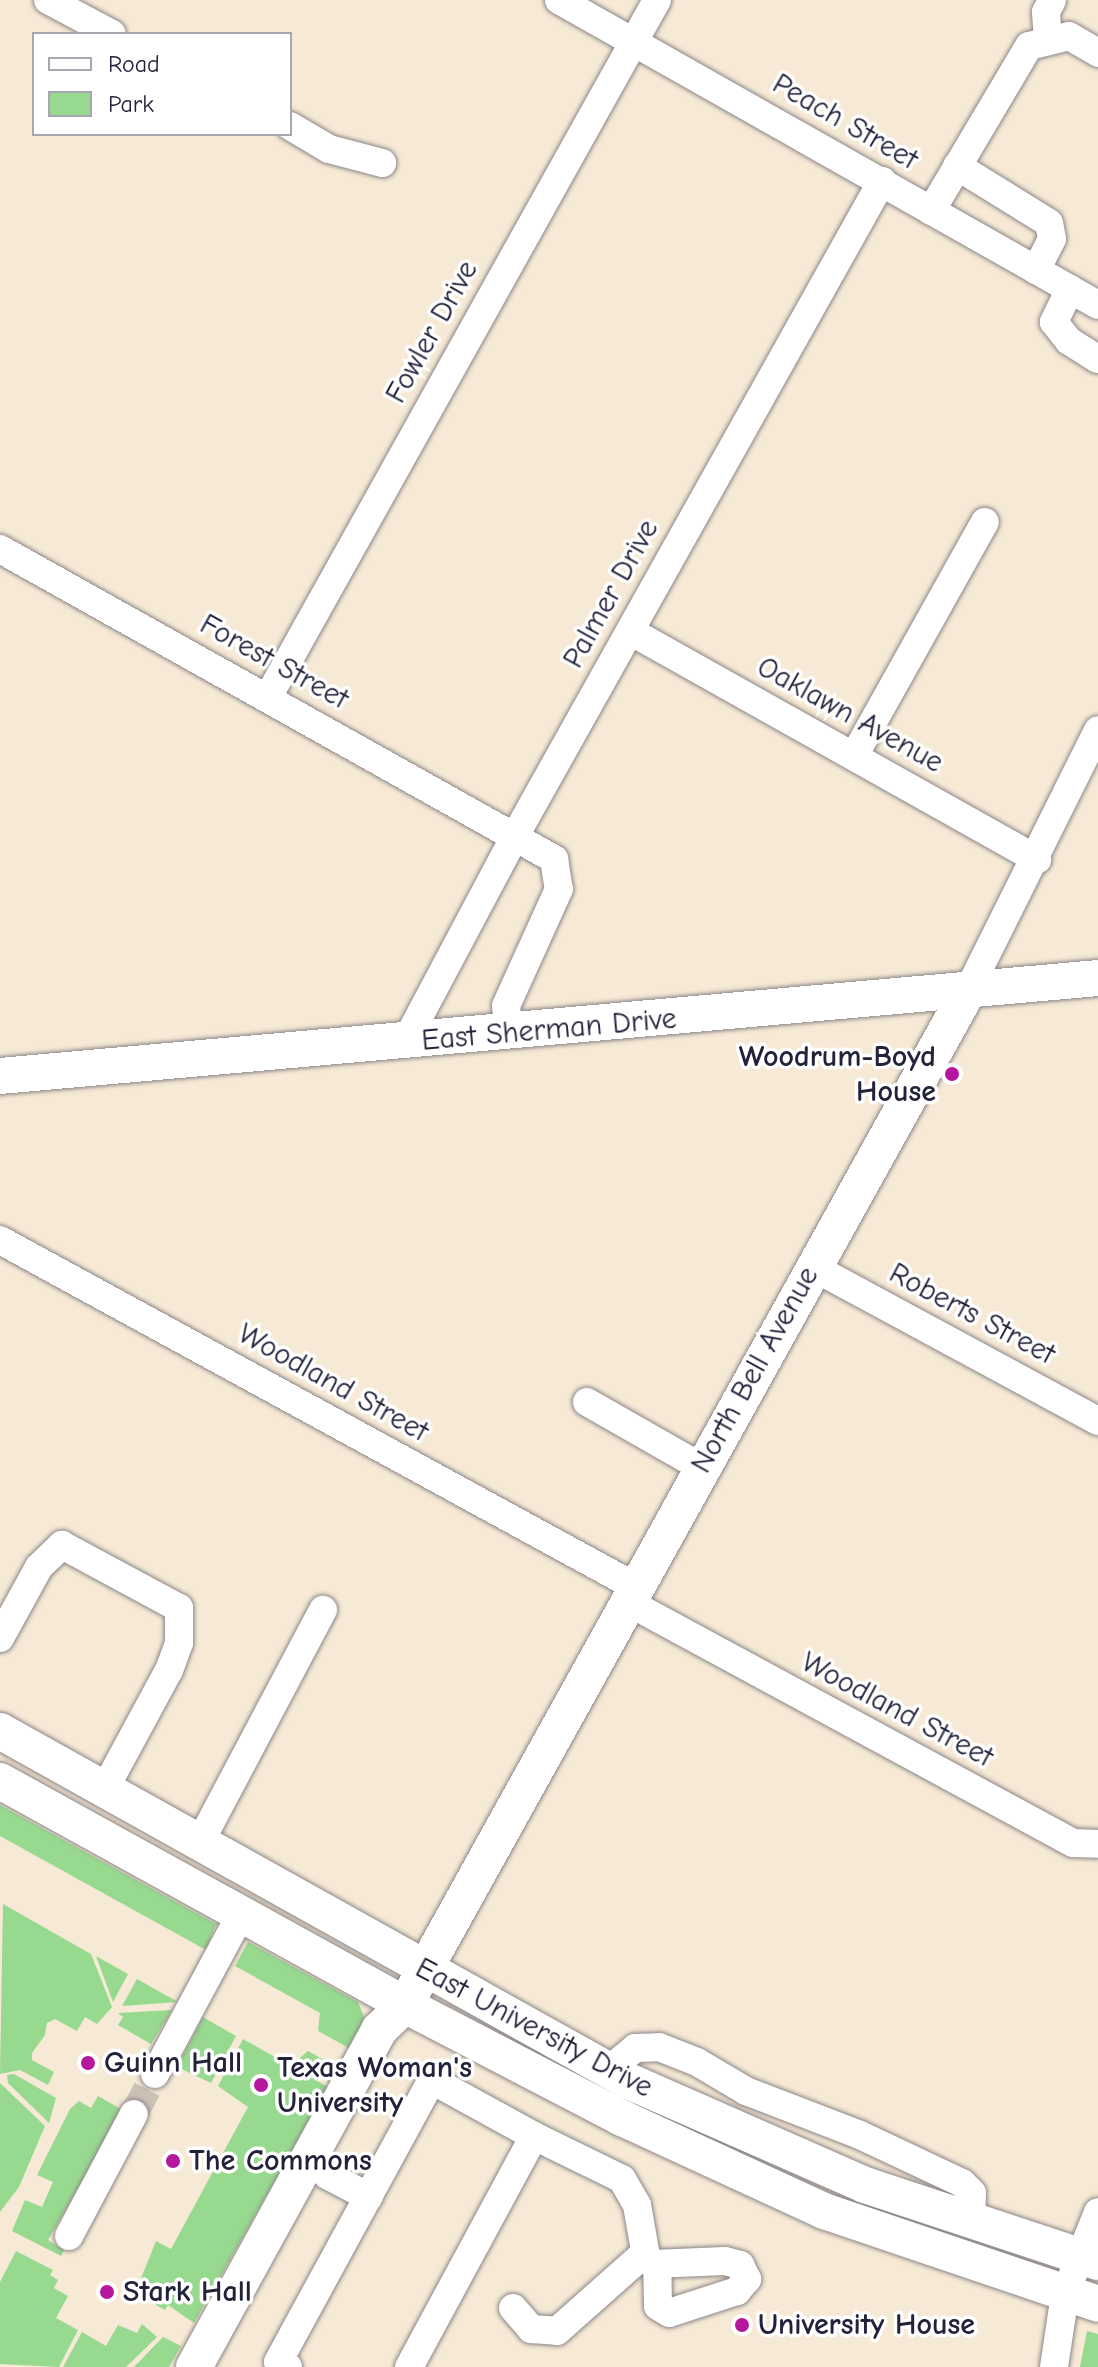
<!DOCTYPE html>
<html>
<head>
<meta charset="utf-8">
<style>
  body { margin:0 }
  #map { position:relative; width:1098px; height:2367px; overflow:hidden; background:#f6e9d5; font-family:"Comic Neue",sans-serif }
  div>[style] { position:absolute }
  .green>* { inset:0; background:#98d990 }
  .minor-tunnel>* { height:28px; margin-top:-14px; transform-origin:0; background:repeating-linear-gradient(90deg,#ccc1b6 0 28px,transparent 0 42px) }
  .roads { filter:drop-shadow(0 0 2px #8c8688) drop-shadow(0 0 2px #8c8688) }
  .minor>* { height:28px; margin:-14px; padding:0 14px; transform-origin:14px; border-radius:14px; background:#fff }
  .major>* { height:36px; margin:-18px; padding:0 18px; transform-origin:18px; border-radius:18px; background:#fff }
  .dots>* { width:22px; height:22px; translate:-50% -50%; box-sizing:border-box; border:4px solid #fff; border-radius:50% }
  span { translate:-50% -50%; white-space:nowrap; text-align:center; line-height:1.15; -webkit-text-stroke:7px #fff; paint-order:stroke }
  .street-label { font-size:30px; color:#22223b }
  .poi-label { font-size:30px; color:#22223b; font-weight:700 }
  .right { translate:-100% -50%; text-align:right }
  .left { translate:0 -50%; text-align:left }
  .legend { position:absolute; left:32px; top:32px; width:260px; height:104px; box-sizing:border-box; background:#fff; border:2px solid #a7a7b1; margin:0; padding:10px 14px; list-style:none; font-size:24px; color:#22223b }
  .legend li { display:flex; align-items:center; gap:16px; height:40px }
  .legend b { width:40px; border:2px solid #a7a7b1 }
</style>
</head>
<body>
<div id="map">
  <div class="green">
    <i style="clip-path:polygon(0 1805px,216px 1924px,206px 1950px,0 1836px)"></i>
    <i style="clip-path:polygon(3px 1904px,91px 1954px,112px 2007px,97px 2024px,85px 2017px,77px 2031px,55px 2019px,47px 2023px,45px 2035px,32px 2053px,32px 2060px,54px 2072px,48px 2085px,20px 2070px,0 2074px)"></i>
    <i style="clip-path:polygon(248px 1942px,358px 2002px,365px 2019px,349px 2048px,318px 2031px,320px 2013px,235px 1966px)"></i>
    <i style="clip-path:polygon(96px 1956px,128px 1974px,113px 2002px)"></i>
    <i style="clip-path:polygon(137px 1979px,178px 2002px,122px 2006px)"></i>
    <i style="clip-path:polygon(172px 2010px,151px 2044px,118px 2025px,123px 2017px,118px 2013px)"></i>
    <i style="clip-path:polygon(203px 2017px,236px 2036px,211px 2083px,177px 2067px)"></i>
    <i style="clip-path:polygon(243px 2039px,328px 2087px,194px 2323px,168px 2305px,165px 2310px,149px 2301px,155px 2289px,140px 2281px,156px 2241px,171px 2249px,248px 2107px,218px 2086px)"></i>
    <i style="clip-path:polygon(308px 2051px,338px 2068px,330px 2082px,295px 2062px)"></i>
    <i style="clip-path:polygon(14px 2074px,56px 2098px,49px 2123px,8px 2083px,7px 2075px)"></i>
    <i style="clip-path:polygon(0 2083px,45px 2126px,19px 2187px,0 2212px)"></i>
    <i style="clip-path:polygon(98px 2096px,121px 2109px,127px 2104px,48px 2240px,64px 2250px,61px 2256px,12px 2231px,25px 2200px,42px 2207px,53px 2182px,37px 2175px,70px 2109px,79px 2101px,91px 2108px)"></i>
    <i style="clip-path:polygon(16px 2251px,53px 2270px,50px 2275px,58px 2280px,54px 2288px,68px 2296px,56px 2318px,78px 2330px,59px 2367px,0 2364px,0 2282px)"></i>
    <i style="clip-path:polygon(142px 2324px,157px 2337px,126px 2367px,63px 2367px,82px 2332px,106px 2346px,118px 2325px,137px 2333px)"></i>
    <i style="clip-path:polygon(1087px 2331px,1098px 2334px,1098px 2367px,1080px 2367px)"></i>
    <i style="clip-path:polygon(163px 2337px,181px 2346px,169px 2367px,134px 2367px)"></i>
  </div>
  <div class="minor-tunnel">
    <i style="left:134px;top:2114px;width:45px;rotate:-62.3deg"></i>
  </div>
  <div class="roads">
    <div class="minor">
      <i style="left:48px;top:0;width:72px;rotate:28deg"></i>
      <i style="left:559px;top:0;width:619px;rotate:29.5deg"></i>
      <i style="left:1048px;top:41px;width:29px;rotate:-94deg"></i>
      <i style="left:1046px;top:12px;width:13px;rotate:-63deg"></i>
      <i style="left:290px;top:126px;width:45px;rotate:30.5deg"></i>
      <i style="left:329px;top:149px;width:55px;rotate:14.8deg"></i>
      <i style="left:957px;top:166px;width:108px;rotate:31.8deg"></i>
      <i style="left:1049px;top:223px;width:16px;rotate:79deg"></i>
      <i style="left:1052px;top:239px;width:35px;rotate:117deg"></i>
      <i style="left:931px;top:211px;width:192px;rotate:-59.3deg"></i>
      <i style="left:1029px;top:46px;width:41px;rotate:-14deg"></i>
      <i style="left:1069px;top:36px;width:34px;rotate:30deg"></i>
      <i style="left:1070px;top:289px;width:37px;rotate:116deg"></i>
      <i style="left:1054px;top:322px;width:24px;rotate:52deg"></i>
      <i style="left:1069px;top:341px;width:34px;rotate:32deg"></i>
      <i style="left:0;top:549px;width:635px;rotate:29.23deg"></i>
      <i style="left:554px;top:859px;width:30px;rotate:81deg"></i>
      <i style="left:559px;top:889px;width:128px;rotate:114.4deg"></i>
      <i style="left:506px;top:1006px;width:28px;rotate:84deg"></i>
      <i style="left:630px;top:631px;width:467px;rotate:29.3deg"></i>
      <i style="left:268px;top:697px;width:798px;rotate:-60.83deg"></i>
      <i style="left:854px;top:756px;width:268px;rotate:-60.8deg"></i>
      <i style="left:969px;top:989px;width:289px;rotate:-63.5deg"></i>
      <i style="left:405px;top:1043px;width:234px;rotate:-62deg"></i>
      <i style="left:515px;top:836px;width:751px;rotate:-60.74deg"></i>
      <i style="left:0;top:1240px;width:722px;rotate:28.62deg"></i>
      <i style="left:813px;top:1267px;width:324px;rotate:28.4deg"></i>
      <i style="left:587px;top:1402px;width:131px;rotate:29.7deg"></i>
      <i style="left:626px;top:1601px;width:508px;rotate:28.43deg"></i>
      <i style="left:1073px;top:1843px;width:25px;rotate:2deg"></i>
      <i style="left:0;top:1638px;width:81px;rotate:-61.2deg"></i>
      <i style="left:39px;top:1567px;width:32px;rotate:-44deg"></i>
      <i style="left:62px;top:1545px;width:133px;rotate:28.3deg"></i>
      <i style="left:179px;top:1608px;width:35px;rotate:90deg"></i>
      <i style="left:179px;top:1643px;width:29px;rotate:110deg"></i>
      <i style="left:169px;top:1670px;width:136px;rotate:118.4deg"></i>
      <i style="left:199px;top:1844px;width:265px;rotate:-62.1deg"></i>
      <i style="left:609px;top:2070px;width:34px;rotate:-40deg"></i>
      <i style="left:635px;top:2048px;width:24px;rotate:-2deg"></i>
      <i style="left:659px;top:2047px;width:41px;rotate:21.5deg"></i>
      <i style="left:697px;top:2062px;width:57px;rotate:30.6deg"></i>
      <i style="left:746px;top:2091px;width:122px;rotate:21.1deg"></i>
      <i style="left:860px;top:2135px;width:113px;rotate:25.2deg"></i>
      <i style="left:962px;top:2183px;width:14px;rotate:45deg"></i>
      <i style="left:972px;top:2193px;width:27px;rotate:92deg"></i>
      <i style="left:155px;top:2074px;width:182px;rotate:-61.7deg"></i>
      <i style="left:534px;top:2136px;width:98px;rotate:26deg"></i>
      <i style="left:622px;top:2179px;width:30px;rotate:60deg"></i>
      <i style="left:637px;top:2205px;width:52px;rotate:80deg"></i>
      <i style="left:646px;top:2256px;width:11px;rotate:49deg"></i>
      <i style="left:653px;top:2264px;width:72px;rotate:-2.4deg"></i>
      <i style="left:725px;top:2261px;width:16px;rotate:15deg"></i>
      <i style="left:740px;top:2265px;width:16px;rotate:63deg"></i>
      <i style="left:747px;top:2279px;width:16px;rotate:130deg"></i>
      <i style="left:737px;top:2291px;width:71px;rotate:162.1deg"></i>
      <i style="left:669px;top:2313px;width:13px;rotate:-148deg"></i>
      <i style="left:658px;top:2306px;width:39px;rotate:-91deg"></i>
      <i style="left:327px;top:2175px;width:47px;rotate:27.6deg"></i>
      <i style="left:69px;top:2236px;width:138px;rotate:-62deg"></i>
      <i style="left:513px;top:2308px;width:28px;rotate:49deg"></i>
      <i style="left:531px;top:2329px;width:26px;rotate:4deg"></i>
      <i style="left:557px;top:2331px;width:118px;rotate:-41.6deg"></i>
      <i style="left:288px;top:2367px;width:11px;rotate:-153deg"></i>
      <i style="left:278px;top:2362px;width:321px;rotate:-61.4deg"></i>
      <i style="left:432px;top:2080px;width:116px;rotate:28.8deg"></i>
      <i style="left:534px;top:2136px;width:263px;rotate:118.4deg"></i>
      <i style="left:1054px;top:2367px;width:74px;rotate:-81.4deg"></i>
      <i style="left:1065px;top:2294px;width:88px;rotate:-68.1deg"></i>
    </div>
    <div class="major">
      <i style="left:0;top:1076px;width:1102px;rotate:-5.1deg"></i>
      <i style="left:0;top:1731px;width:717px;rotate:29.14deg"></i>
      <i style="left:626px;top:2080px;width:261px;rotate:23.7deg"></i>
      <i style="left:865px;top:2185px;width:245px;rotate:18.3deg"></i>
      <i style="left:0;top:1781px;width:463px;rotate:28.9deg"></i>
      <i style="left:405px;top:2005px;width:245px;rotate:27.5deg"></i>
      <i style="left:622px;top:2118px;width:222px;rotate:24.7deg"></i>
      <i style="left:824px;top:2211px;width:289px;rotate:18.7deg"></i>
      <i style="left:194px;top:2367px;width:384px;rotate:-61.2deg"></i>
      <i style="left:379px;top:2030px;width:36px;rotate:-44deg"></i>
      <i style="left:405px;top:2005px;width:1162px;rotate:-60.96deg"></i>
    </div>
  </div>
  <div class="dots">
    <i style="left:952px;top:1074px;background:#b5179e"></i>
    <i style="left:88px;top:2063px;background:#b5179e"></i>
    <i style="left:261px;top:2085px;background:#b5179e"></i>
    <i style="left:173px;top:2161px;background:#b5179e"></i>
    <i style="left:107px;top:2292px;background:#b5179e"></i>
    <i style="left:742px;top:2325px;background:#b5179e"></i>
  </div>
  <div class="street-label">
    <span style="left:845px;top:122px;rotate:30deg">Peach Street</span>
    <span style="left:432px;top:332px;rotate:-61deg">Fowler Drive</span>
    <span style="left:611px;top:594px;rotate:-61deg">Palmer Drive</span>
    <span style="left:274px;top:662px;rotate:29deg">Forest Street</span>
    <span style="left:850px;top:715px;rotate:29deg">Oaklawn Avenue</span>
    <span style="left:549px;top:1030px;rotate:-5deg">East Sherman Drive</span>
    <span style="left:972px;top:1314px;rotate:28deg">Roberts Street</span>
    <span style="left:755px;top:1370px;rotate:-61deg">North Bell Avenue</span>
    <span style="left:333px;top:1383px;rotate:29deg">Woodland Street</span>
    <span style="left:897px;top:1710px;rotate:28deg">Woodland Street</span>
    <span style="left:534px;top:2028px;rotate:28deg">East University Drive</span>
  </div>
  <div class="poi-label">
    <span class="right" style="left:936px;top:1074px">Woodrum-Boyd<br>House</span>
    <span class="left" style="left:104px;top:2063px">Guinn Hall</span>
    <span class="left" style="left:277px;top:2085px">Texas Woman's<br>University</span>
    <span class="left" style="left:189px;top:2161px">The Commons</span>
    <span class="left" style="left:123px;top:2292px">Stark Hall</span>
    <span class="left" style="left:758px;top:2325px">University House</span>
  </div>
  <ul class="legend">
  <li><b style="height:10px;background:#fff"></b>Road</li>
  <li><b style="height:22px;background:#98d990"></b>Park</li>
  </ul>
</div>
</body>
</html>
